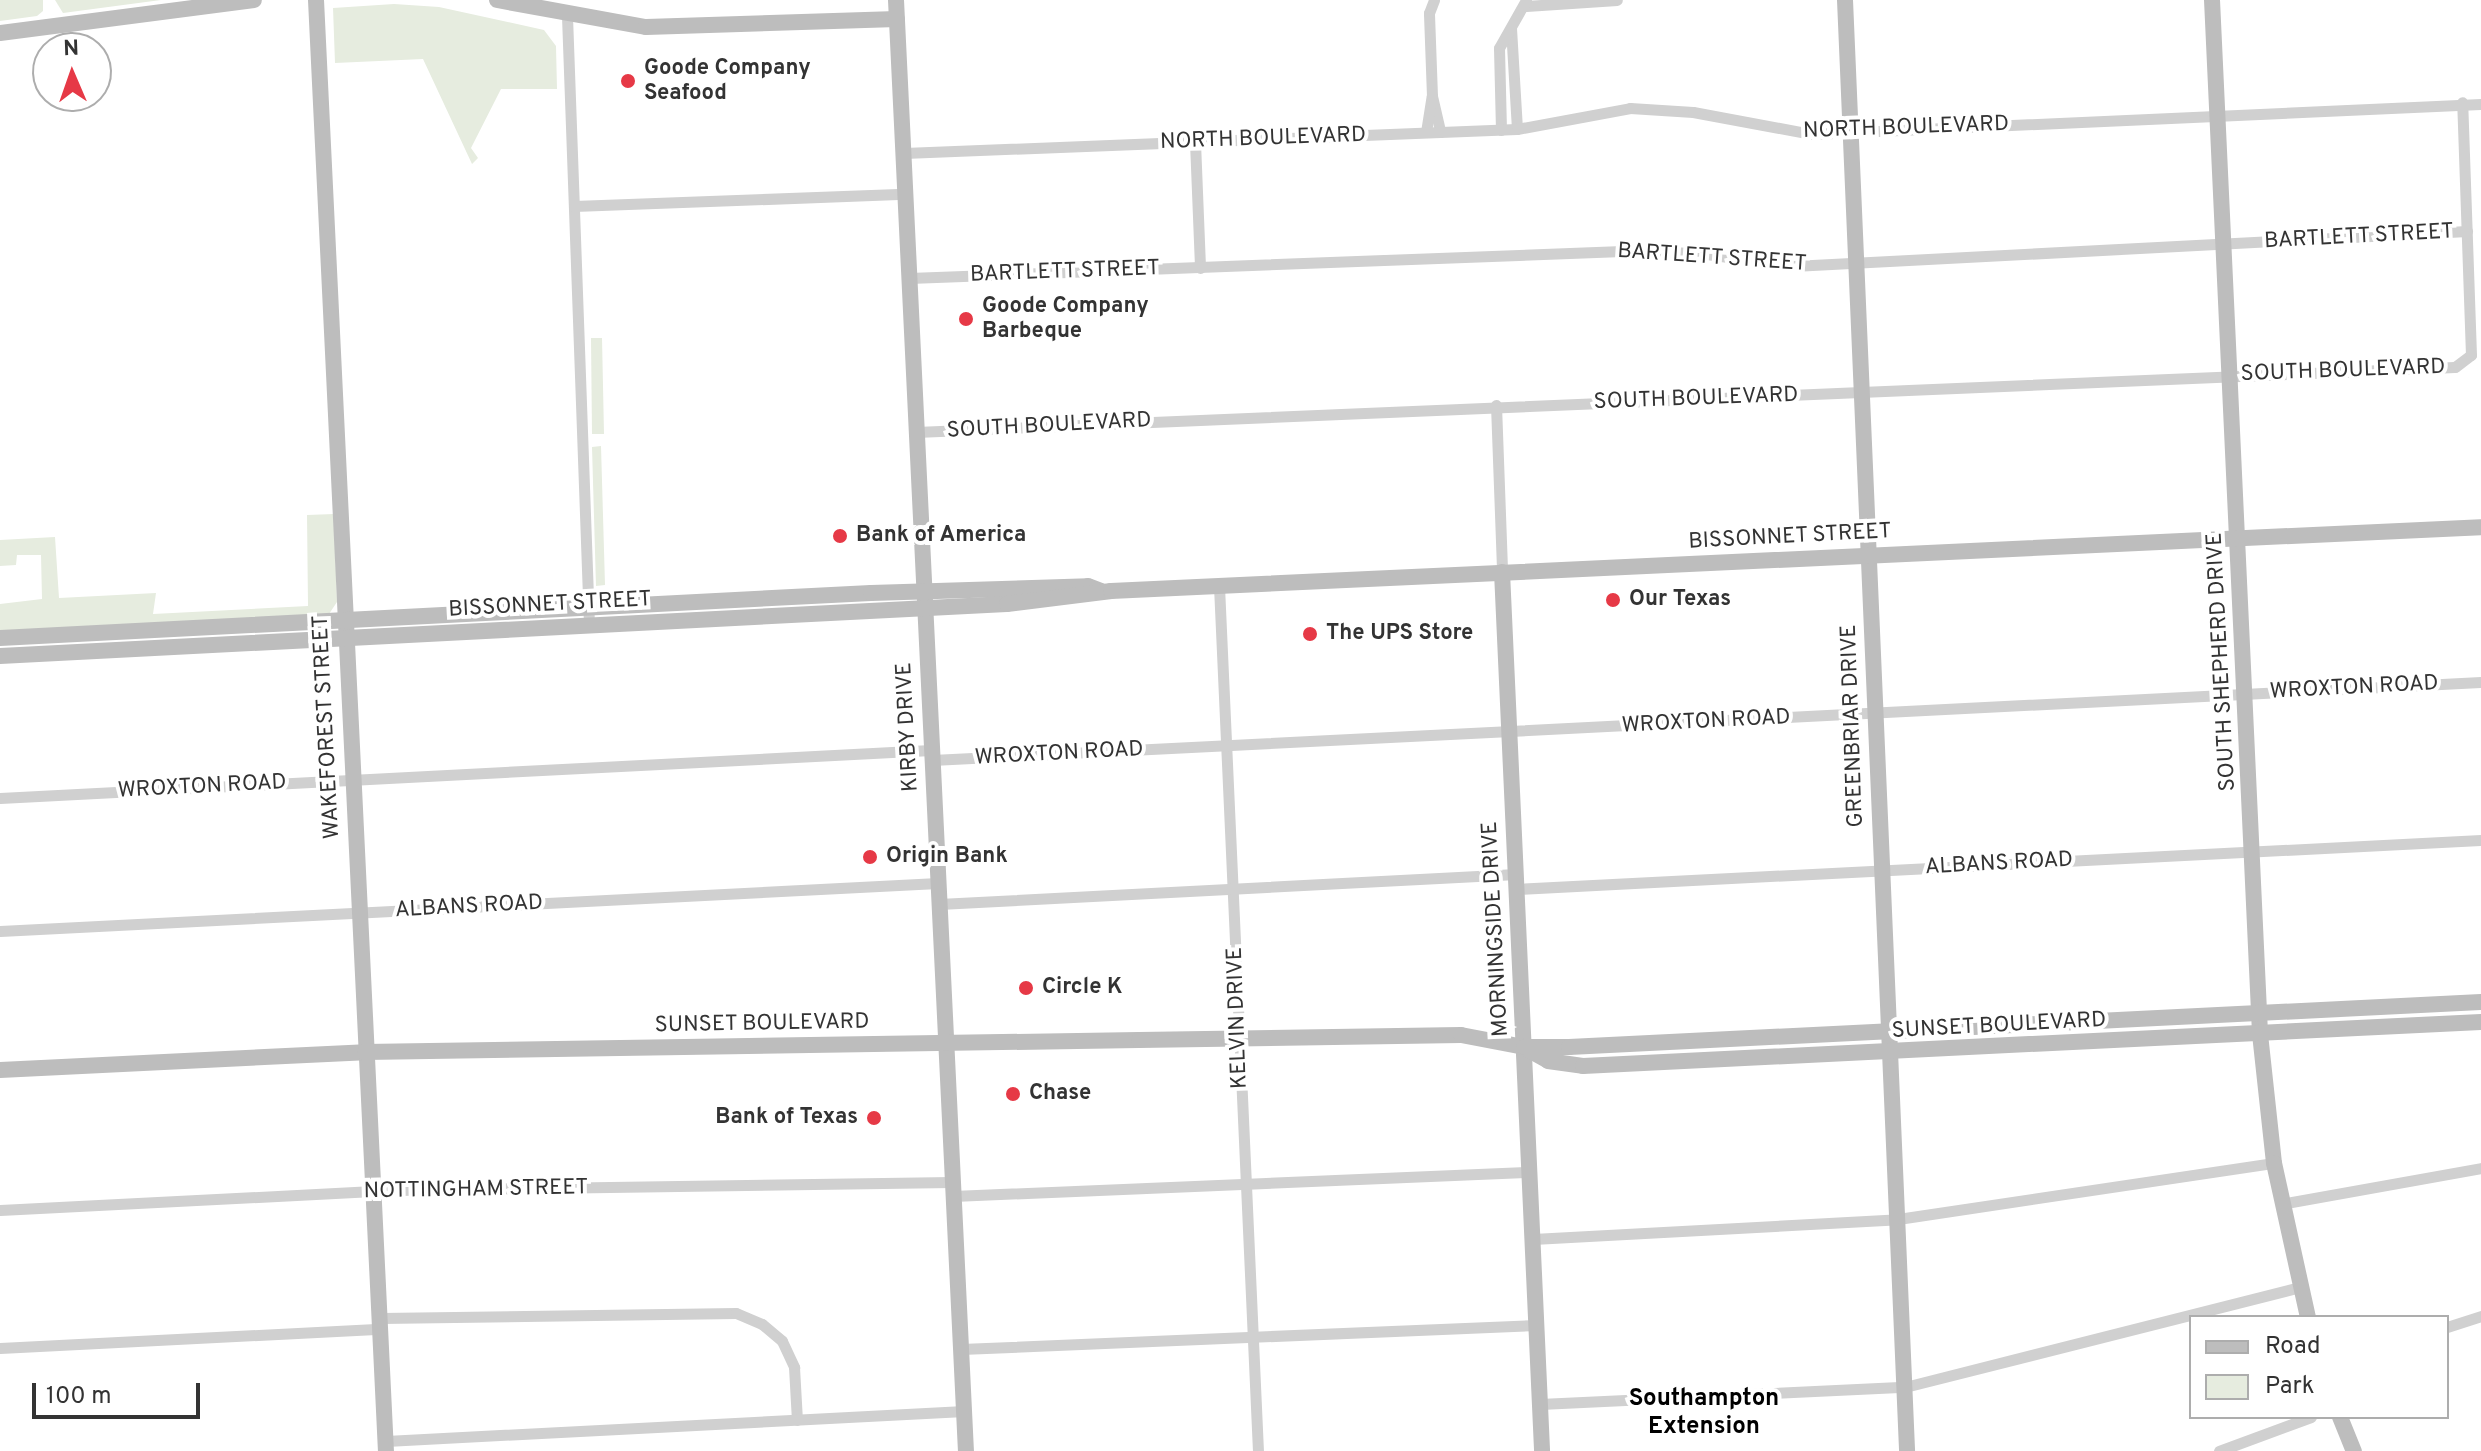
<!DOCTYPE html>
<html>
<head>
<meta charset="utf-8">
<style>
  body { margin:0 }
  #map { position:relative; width:2481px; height:1451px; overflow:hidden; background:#fff; font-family:Overpass,sans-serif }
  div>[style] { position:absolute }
  .green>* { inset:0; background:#e6ecdf }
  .street>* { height:11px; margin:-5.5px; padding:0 5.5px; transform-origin:5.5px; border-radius:5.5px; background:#d0d0d0 }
  .secondary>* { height:16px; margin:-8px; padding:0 8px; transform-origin:8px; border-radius:8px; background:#bdbdbd }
  .dots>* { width:22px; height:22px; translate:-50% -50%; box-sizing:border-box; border:4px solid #fff; border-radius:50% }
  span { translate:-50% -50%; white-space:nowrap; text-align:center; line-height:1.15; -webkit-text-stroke:8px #fff; paint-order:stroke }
  .poi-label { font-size:22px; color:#333; font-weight:700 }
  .left { translate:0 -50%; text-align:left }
  .right { translate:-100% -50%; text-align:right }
  .street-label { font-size:22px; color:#333 }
  .neighbourhood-label { font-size:24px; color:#000; font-weight:700 }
  .legend { position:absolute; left:2189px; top:1315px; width:260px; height:104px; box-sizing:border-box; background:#fff; border:2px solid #adadad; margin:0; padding:10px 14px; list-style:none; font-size:24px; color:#333 }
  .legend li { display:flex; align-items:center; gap:16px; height:40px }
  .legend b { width:40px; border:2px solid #adadad }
  .north { position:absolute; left:32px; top:32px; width:80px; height:80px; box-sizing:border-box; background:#fff; border:2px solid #adadad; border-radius:50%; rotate:358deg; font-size:22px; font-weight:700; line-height:32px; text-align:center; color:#333 }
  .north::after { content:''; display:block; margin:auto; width:28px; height:36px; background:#e63946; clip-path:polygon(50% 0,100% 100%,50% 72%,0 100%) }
  .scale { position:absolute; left:32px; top:1383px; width:168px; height:36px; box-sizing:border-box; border:4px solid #333; border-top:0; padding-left:10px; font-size:24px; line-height:28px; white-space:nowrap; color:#333; -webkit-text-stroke:6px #fff; paint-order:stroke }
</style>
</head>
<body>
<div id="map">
  <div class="green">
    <i style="clip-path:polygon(0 0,43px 0,43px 11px,37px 16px,0 21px)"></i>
    <i style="clip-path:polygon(55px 0,161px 0,63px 13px)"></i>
    <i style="clip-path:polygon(394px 4px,439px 7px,544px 30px,556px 46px,557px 89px,501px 89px,471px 148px,478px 158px,472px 164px,423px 59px,335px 63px,333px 8px)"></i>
    <i style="clip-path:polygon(591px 338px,602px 338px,604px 434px,592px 434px)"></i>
    <i style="clip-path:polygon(601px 446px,605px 585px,596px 586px,592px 447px)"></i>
    <i style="clip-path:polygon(334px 514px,337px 602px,329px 614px,0 634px,0 604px,42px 599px,41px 555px,17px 555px,16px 565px,0 566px,0 540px,55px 537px,59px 598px,156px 593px,153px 614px,308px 606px,307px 515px)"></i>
  </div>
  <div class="street">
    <i style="left:1526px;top:6px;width:91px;rotate:-3.8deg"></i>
    <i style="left:567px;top:16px;width:609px;rotate:87.93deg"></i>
    <i style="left:1511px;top:28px;width:101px;rotate:86.6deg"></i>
    <i style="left:1432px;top:96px;width:37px;rotate:77deg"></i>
    <i style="left:1501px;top:130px;width:82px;rotate:-91.4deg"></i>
    <i style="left:1499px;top:48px;width:55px;rotate:-60.6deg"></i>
    <i style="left:1426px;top:132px;width:36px;rotate:-81deg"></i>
    <i style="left:1432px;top:96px;width:83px;rotate:-92.1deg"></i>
    <i style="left:1429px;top:13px;width:14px;rotate:-69deg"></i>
    <i style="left:1195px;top:142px;width:126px;rotate:87.7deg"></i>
    <i style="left:904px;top:153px;width:613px;rotate:-2.24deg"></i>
    <i style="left:1517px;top:129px;width:115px;rotate:-10.5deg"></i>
    <i style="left:1630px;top:108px;width:63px;rotate:3.6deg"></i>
    <i style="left:1693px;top:112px;width:121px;rotate:10.5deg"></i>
    <i style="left:1812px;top:134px;width:670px;rotate:-2.57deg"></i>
    <i style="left:574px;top:206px;width:331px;rotate:-2.1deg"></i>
    <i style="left:909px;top:278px;width:714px;rotate:-2.17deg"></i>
    <i style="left:1622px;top:251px;width:77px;rotate:1.5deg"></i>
    <i style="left:1699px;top:253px;width:95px;rotate:7.9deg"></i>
    <i style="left:1793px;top:266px;width:675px;rotate:-2.97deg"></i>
    <i style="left:1496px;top:405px;width:167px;rotate:87.9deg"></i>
    <i style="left:916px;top:432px;width:1540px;rotate:-2.42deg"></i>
    <i style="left:2455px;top:367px;width:20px;rotate:-37deg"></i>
    <i style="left:2471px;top:355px;width:253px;rotate:-92deg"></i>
    <i style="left:1219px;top:586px;width:866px;rotate:87.42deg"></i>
    <i style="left:932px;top:760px;width:1551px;rotate:-2.88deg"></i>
    <i style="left:0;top:798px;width:932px;rotate:-2.95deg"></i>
    <i style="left:1516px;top:889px;width:966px;rotate:-2.91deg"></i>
    <i style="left:939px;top:904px;width:578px;rotate:-2.98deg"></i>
    <i style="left:0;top:931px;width:939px;rotate:-2.93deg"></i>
    <i style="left:953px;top:1196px;width:576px;rotate:-2.39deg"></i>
    <i style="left:2281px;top:1204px;width:203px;rotate:-10.2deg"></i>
    <i style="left:0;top:1210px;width:398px;rotate:-2.9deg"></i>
    <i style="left:397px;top:1190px;width:555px;rotate:-0.83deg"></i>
    <i style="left:1533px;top:1239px;width:366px;rotate:-3.1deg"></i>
    <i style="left:1898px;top:1219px;width:380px;rotate:-8.5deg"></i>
    <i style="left:381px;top:1318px;width:355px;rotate:-0.8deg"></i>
    <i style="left:736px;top:1313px;width:28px;rotate:23deg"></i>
    <i style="left:762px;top:1324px;width:26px;rotate:40deg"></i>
    <i style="left:782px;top:1341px;width:29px;rotate:65deg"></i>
    <i style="left:794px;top:1367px;width:53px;rotate:86.8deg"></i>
    <i style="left:2447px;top:1327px;width:36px;rotate:-18deg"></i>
    <i style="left:0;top:1348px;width:381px;rotate:-2.9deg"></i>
    <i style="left:961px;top:1349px;width:576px;rotate:-2.39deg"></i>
    <i style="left:1540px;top:1404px;width:365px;rotate:-2.7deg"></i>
    <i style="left:1905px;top:1387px;width:406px;rotate:-14.2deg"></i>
    <i style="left:386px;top:1441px;width:579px;rotate:-2.97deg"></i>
    <i style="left:2219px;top:1451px;width:98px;rotate:-20.3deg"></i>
  </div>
  <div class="secondary">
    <i style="left:316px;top:0;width:1453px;rotate:87.24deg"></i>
    <i style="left:497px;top:0;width:151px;rotate:10.3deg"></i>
    <i style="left:646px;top:27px;width:251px;rotate:-1.8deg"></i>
    <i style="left:896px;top:0;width:1453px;rotate:87.24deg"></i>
    <i style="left:1845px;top:0;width:1452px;rotate:87.55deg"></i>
    <i style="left:2212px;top:0;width:1035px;rotate:87.34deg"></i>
    <i style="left:2260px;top:1034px;width:130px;rotate:83.8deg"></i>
    <i style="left:2274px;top:1163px;width:158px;rotate:77.6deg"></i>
    <i style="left:0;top:33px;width:256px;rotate:-7.4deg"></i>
    <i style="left:1502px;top:572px;width:880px;rotate:87.39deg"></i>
    <i style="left:0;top:638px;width:872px;rotate:-2.96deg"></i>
    <i style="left:871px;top:593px;width:217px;rotate:-1.8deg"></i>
    <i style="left:1088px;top:586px;width:14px;rotate:21deg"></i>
    <i style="left:0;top:656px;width:1008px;rotate:-2.96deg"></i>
    <i style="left:1007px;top:604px;width:105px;rotate:-7.1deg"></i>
    <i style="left:1111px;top:591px;width:1371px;rotate:-2.67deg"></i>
    <i style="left:1525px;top:1048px;width:26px;rotate:29deg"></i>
    <i style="left:1548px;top:1061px;width:35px;rotate:8deg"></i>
    <i style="left:1583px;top:1066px;width:899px;rotate:-2.81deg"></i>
    <i style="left:0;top:1070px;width:365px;rotate:-2.8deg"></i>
    <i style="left:365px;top:1052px;width:774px;rotate:-0.89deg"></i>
    <i style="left:1139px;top:1040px;width:322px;rotate:-0.9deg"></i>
    <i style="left:1461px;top:1035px;width:64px;rotate:10.8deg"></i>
    <i style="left:1524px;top:1047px;width:45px"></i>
    <i style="left:1569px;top:1047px;width:913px;rotate:-2.82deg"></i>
    <i style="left:2340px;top:1417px;width:37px;rotate:68deg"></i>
  </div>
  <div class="dots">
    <i style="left:628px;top:81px;background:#e63946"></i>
    <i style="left:966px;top:319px;background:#e63946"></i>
    <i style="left:840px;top:536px;background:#e63946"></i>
    <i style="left:1613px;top:600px;background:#e63946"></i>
    <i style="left:1310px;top:634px;background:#e63946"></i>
    <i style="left:870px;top:857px;background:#e63946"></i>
    <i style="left:1026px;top:988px;background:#e63946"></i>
    <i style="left:1013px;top:1094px;background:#e63946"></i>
    <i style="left:874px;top:1118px;background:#e63946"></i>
  </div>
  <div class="poi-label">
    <span class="left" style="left:644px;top:81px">Goode Company<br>Seafood</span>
    <span class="left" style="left:982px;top:319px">Goode Company<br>Barbeque</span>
    <span class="left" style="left:856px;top:536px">Bank of America</span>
    <span class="left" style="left:1629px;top:600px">Our Texas</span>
    <span class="left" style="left:1326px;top:634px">The UPS Store</span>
    <span class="left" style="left:886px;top:857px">Origin Bank</span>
    <span class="left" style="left:1042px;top:988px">Circle K</span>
    <span class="left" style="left:1029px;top:1094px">Chase</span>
    <span class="right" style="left:858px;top:1118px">Bank of Texas</span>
  </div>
  <div class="street-label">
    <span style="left:1906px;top:128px;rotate:-2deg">NORTH BOULEVARD</span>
    <span style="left:1263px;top:139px;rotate:-2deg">NORTH BOULEVARD</span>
    <span style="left:2359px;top:237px;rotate:-3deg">BARTLETT STREET</span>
    <span style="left:1712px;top:258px;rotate:4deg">BARTLETT STREET</span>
    <span style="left:1065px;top:272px;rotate:-2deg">BARTLETT STREET</span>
    <span style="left:2343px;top:371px;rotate:-2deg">SOUTH BOULEVARD</span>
    <span style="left:1696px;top:399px;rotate:-2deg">SOUTH BOULEVARD</span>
    <span style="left:1049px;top:426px;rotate:-3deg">SOUTH BOULEVARD</span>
    <span style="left:1790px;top:537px;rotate:-3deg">BISSONNET STREET</span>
    <span style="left:550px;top:605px;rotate:-3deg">BISSONNET STREET</span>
    <span style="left:2222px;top:662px;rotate:-93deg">SOUTH SHEPHERD DRIVE</span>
    <span style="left:2354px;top:688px;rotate:-3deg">WROXTON ROAD</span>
    <span style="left:1706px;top:722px;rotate:-3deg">WROXTON ROAD</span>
    <span style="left:1853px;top:726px;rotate:-92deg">GREENBRIAR DRIVE</span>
    <span style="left:327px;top:727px;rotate:-93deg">WAKEFOREST STREET</span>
    <span style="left:908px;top:727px;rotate:-93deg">KIRBY DRIVE</span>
    <span style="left:1059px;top:754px;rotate:-3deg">WROXTON ROAD</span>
    <span style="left:202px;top:787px;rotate:-3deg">WROXTON ROAD</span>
    <span style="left:1999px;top:864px;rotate:-3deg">ALBANS ROAD</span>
    <span style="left:469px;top:907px;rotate:-3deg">ALBANS ROAD</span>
    <span style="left:1496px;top:929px;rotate:-93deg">MORNINGSIDE DRIVE</span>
    <span style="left:1238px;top:1018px;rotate:-92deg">KELVIN DRIVE</span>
    <span style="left:762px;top:1024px;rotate:-1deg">SUNSET BOULEVARD</span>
    <span style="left:1999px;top:1026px;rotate:-3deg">SUNSET BOULEVARD</span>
    <span style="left:476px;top:1190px;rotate:-1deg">NOTTINGHAM STREET</span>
  </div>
  <div class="neighbourhood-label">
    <span style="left:1704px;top:1414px">Southampton<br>Extension</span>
  </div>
  <ul class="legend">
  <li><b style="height:10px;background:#bdbdbd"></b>Road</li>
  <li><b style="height:22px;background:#e6ecdf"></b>Park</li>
  </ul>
  <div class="north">N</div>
  <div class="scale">100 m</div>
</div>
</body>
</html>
